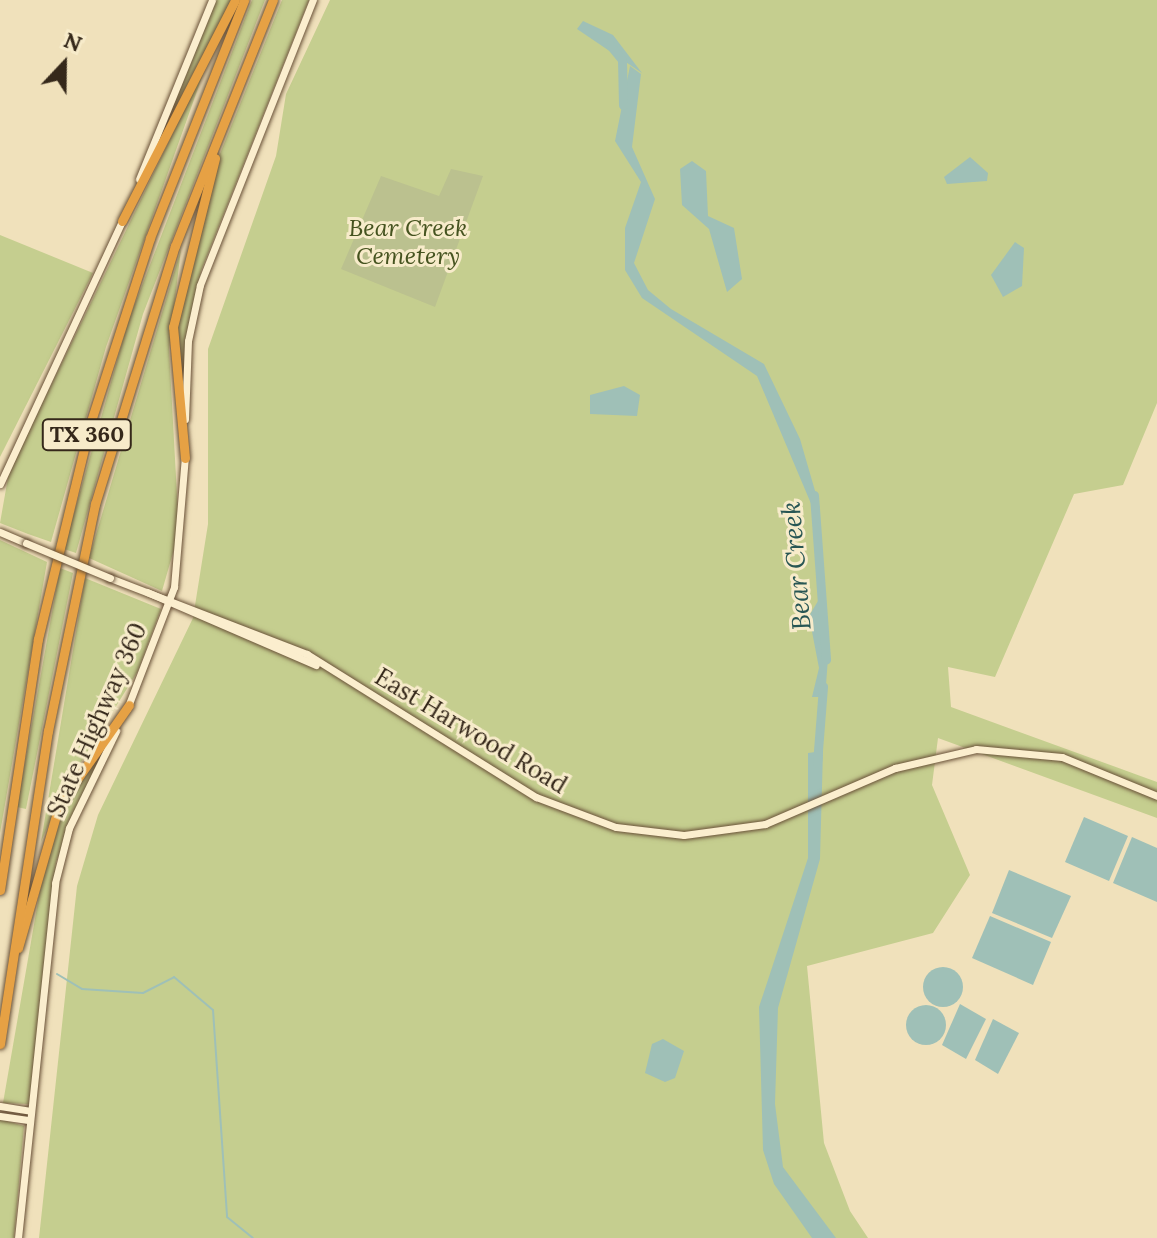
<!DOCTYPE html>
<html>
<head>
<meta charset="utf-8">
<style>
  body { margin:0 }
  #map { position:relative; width:1157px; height:1238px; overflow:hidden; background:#f0e1bb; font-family:Lora,serif }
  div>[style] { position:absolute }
  .green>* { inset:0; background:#c5ce8f }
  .cemetery>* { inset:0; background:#bbc18f }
  .water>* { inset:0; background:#9fc0b7 }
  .round { border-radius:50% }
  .stream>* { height:2px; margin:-1px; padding:0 1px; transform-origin:1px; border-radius:1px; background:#9fc0b7 }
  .river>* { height:9px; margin:-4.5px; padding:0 4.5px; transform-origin:4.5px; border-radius:4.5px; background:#9fc0b7 }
  .roads { filter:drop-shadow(0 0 2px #695138) drop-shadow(0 0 2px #695138) }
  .secondary>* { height:7px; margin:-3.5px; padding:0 3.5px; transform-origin:3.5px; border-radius:3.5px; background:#fbeece }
  .highway>* { height:9px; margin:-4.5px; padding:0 4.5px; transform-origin:4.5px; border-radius:4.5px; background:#e6a144 }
  .bridges { filter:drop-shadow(0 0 2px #695138) drop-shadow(0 0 2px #695138) }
  .secondary-bridge>* { height:7px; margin:-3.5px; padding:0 3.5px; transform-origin:3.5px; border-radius:3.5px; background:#fbeece }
  span { translate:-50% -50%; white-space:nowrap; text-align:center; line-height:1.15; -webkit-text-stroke:6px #f7ebca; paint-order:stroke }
  .shield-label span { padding:2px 6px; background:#f7ebca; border:2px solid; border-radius:6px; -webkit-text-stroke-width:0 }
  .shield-label { font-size:22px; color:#35281a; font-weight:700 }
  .park-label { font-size:24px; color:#45531f; font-style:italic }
  .street-label { font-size:24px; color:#35281a }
  .water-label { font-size:26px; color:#285654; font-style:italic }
  .north { position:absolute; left:24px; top:24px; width:80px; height:80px; -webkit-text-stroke:6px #f7ebca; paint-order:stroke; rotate:22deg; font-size:22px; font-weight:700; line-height:32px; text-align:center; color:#35281a }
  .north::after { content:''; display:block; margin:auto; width:28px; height:36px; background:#35281a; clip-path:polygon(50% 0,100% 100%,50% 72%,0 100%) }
</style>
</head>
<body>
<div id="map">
  <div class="green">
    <i style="clip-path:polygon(216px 0,231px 0,169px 120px,167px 119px)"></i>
    <i style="clip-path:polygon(252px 0,265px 0,143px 314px,76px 553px,64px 549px,128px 322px)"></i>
    <i style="clip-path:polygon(282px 0,309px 0,201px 271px,181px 388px,176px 322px,211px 176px)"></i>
    <i style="clip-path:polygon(330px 0,1157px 0,1157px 403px,1123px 485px,1074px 494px,995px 677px,948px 667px,951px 707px,1157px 782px,1157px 818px,938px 738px,932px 785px,970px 875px,933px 933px,807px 966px,824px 1143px,850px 1211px,868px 1238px,39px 1238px,77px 886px,98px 815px,193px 618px,208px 524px,208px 349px,276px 156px,286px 94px)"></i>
    <i style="clip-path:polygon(207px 63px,106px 347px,51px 542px,28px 534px,0 523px,9px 472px)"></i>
    <i style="clip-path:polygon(0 235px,93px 273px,0 457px)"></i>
    <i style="clip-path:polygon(181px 249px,169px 349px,179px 532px,162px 591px,89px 558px)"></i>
    <i style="clip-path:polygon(0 540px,47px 562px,0 833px)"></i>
    <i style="clip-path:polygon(60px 568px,73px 573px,26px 809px,17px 807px)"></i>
    <i style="clip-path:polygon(85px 578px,161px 609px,138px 671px,63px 791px,41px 842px)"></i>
    <i style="clip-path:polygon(105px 744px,56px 862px,29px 1104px,3px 1103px,44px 867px,63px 804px)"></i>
    <i style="clip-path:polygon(0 1119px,24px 1126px,14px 1238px,0 1238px)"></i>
  </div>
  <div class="cemetery">
    <i style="clip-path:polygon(451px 169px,483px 176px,435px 307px,341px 269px,381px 176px,439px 196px)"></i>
  </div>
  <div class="water">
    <i style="clip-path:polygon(583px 21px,613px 35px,642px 73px,577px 29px)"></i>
    <i style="clip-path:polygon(630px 66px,641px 74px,632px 147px,655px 199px,634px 263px,648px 290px,671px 309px,764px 364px,800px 439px,820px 508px,812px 506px,757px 376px,642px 298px,625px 270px,625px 228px,641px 182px,615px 141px)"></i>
    <i style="clip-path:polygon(970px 157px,988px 173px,987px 181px,947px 184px,944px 177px)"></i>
    <i style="clip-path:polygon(692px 161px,706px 171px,708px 216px,734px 228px,742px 279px,727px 292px,709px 229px,682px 205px,680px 169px)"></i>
    <i style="clip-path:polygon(1015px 242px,1024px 248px,1022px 286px,1003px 297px,991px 275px)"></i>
    <i style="clip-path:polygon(624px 386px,640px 395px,637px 416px,590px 414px,590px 395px)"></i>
    <i style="clip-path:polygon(818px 601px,828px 659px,825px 697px,812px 697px,819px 668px,809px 616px)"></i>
    <i style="clip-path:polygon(823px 751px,820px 859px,778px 1008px,775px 1104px,783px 1167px,836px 1238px,812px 1238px,774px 1184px,763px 1150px,759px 1007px,808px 858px,808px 753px)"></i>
    <i style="clip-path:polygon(1084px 817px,1128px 836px,1109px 881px,1065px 862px)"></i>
    <i style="clip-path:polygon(1132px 837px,1157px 848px,1157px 902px,1113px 883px)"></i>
    <i style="clip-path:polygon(1009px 870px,1071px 896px,1052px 938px,992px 913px)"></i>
    <i style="clip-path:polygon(990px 916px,1051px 942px,1033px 985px,972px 958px)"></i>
    <i class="round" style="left:923px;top:967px;width:40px;height:40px"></i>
    <i style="clip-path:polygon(960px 1004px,986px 1019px,966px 1059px,942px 1045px)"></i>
    <i class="round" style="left:906px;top:1005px;width:40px;height:40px"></i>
    <i style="clip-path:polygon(993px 1019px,1019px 1033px,998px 1074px,975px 1060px)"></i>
    <i style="clip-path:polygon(663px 1039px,684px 1051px,675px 1078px,665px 1082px,645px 1073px,652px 1044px)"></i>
  </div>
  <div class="stream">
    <i style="left:57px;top:974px;width:29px;rotate:31deg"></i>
    <i style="left:82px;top:989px;width:61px;rotate:3.8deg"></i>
    <i style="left:143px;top:993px;width:35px;rotate:-27deg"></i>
    <i style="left:174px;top:977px;width:51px;rotate:40.2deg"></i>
    <i style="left:213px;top:1010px;width:207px;rotate:86.1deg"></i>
    <i style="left:227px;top:1217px;width:33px;rotate:39deg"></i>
  </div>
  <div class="river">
    <i style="left:610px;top:45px;width:19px;rotate:51deg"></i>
    <i style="left:622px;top:60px;width:45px;rotate:88.7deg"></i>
    <i style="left:814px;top:495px;width:165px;rotate:85.8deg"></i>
    <i style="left:817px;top:763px;width:77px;rotate:-85.5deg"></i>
  </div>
  <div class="roads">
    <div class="secondary">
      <i style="left:139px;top:179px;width:193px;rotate:-67.8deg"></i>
      <i style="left:185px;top:419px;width:78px;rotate:-87.8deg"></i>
      <i style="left:188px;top:341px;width:57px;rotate:-77.9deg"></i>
      <i style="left:200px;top:285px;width:307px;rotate:-68.4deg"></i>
      <i style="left:0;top:484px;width:294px;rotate:-65.1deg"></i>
      <i style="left:0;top:532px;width:28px;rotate:23deg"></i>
      <i style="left:110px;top:578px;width:211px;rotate:21.1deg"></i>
      <i style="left:307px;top:654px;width:270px;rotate:32deg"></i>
      <i style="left:536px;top:797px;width:85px;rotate:20.6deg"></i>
      <i style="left:616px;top:827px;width:68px;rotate:6.7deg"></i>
      <i style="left:684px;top:835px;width:82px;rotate:-7.7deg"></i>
      <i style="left:765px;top:824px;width:142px;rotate:-23.3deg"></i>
      <i style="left:895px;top:768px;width:83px;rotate:-13.2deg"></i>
      <i style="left:976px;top:749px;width:86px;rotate:5.3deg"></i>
      <i style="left:1062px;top:757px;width:103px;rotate:22.3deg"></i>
      <i style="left:147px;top:592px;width:184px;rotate:23.4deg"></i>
      <i style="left:127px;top:709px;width:131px;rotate:-68.9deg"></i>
      <i style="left:174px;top:587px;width:132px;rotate:-85.2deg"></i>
      <i style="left:0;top:1106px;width:31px;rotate:9deg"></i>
      <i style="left:0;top:1116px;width:30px;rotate:8deg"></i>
      <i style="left:18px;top:1238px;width:357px;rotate:-84deg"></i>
      <i style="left:55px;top:883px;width:57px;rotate:-75.7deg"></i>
      <i style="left:69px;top:828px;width:108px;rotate:-64.1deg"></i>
    </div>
    <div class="highway">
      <i style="left:122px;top:221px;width:248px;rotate:-62.9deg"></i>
      <i style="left:185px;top:458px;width:132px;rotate:-95.2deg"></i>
      <i style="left:173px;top:327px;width:174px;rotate:-76deg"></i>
      <i style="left:0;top:890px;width:254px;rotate:-81.4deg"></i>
      <i style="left:38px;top:639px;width:221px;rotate:-76.4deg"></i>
      <i style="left:90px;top:424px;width:195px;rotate:-72.1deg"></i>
      <i style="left:150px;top:238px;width:256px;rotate:-68.4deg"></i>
      <i style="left:18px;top:948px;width:149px;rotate:-74deg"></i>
      <i style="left:59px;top:805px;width:122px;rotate:-55deg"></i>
      <i style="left:0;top:1044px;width:317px;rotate:-81.3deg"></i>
      <i style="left:48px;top:731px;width:232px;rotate:-78.3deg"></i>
      <i style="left:95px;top:504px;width:270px;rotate:-72.8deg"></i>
      <i style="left:175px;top:246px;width:265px;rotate:-68.3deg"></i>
    </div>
  </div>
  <div class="bridges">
    <div class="secondary-bridge">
      <i style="left:26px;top:543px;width:91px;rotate:22.6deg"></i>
    </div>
  </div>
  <div class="shield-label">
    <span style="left:87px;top:435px">TX 360</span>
  </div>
  <div class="park-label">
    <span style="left:408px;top:242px">Bear Creek<br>Cemetery</span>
  </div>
  <div class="street-label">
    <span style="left:97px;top:720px;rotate:-66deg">State Highway 360</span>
    <span style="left:471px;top:731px;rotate:31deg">East Harwood Road</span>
  </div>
  <div class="water-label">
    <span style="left:796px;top:566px;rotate:-95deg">Bear Creek</span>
  </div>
  <div class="north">N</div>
</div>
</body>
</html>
